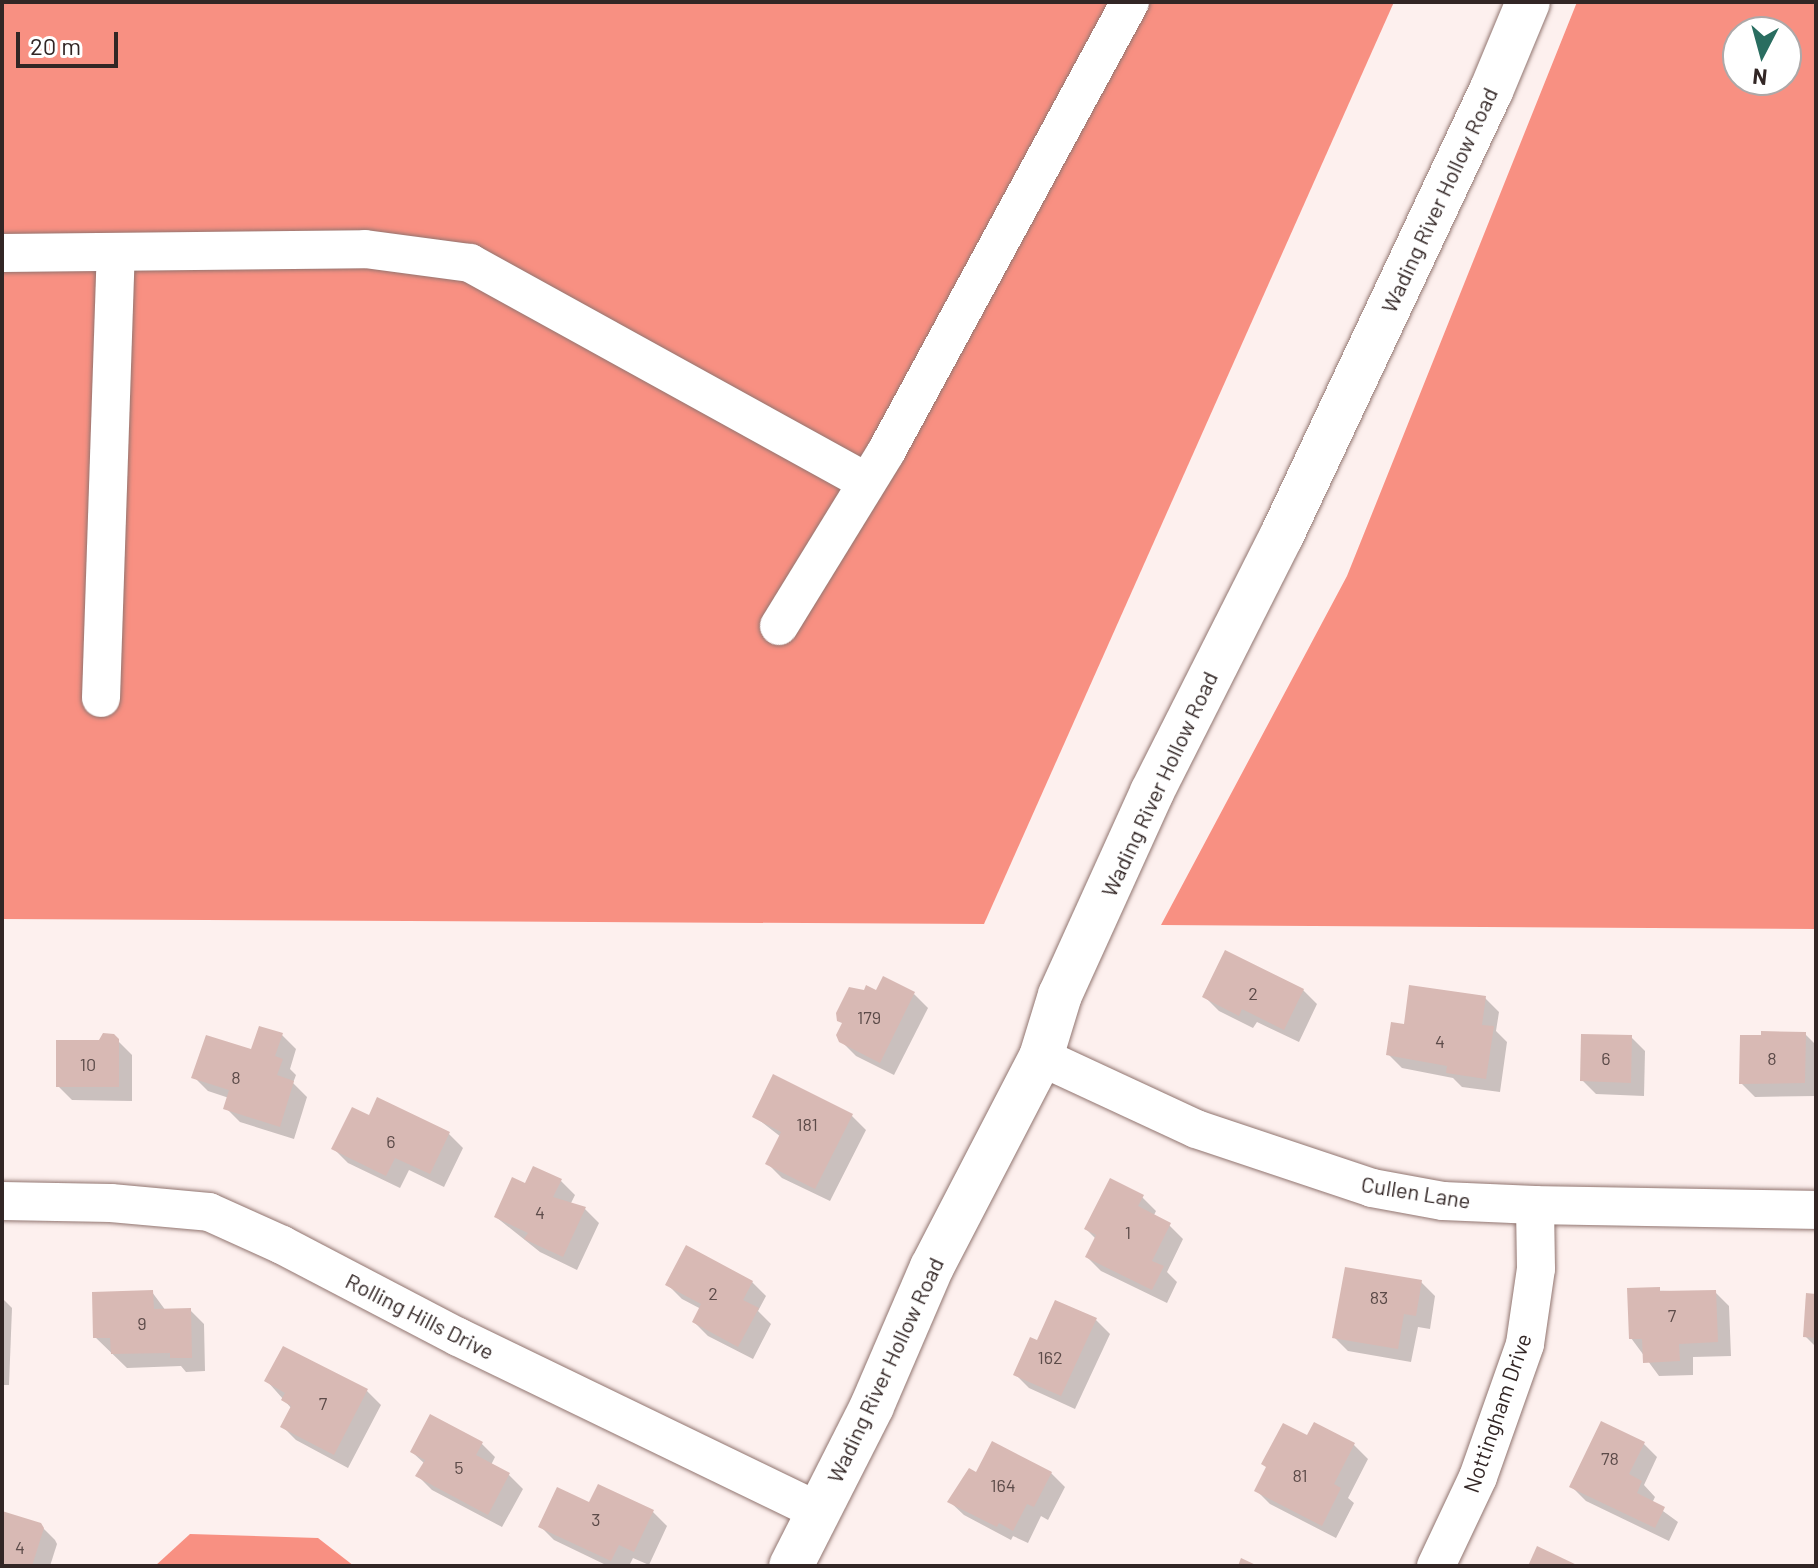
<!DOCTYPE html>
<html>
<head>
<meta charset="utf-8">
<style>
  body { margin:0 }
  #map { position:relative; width:1818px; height:1568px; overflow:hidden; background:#fdf0ee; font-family:Barlow,sans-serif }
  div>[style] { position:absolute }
  .forest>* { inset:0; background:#f89082 }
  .shadow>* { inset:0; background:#0003 }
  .building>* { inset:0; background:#d8b9b4 }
  .roads { filter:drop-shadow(0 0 2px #917570) drop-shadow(0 0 2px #917570) }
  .minor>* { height:38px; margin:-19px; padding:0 19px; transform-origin:19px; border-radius:19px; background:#fff }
  .tertiary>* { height:44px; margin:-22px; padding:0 22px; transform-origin:22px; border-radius:22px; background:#fff }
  span { translate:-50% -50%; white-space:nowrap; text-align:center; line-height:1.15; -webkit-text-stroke:6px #fff; paint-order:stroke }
  .number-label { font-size:18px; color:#5c4b49 }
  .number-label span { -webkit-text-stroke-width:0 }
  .street-label { font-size:22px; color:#322625 }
  .frame { position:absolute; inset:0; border:4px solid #322625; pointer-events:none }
  .north { position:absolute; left:1722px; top:16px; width:80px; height:80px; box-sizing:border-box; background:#fff; border:2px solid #ada8a8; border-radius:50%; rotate:186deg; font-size:22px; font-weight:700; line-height:32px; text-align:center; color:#322625 }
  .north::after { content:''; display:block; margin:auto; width:28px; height:36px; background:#296d60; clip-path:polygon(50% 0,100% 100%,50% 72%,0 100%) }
  .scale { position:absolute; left:16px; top:32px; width:102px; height:36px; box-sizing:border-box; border:4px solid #322625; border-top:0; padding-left:10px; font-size:24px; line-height:28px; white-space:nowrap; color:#322625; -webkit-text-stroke:6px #fff; paint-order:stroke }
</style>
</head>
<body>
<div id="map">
  <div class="forest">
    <i style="clip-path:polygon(2px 2px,1394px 2px,984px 924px,2px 919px)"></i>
    <i style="clip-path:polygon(evenodd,1577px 2px,1816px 2px,1816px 929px,1161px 925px,1347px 576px,1577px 2px,1738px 32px,1786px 32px,1786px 80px,1738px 80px,1738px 32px)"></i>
    <i style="clip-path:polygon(190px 1534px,318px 1538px,354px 1566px,155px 1566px)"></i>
  </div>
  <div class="shadow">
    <i style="clip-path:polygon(1303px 990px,1317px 1004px,1299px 1042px,1257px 1022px,1253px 1028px,1219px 1011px,1205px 997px)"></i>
    <i style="clip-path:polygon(914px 994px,928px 1008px,894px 1075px,856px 1056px,841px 1041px)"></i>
    <i style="clip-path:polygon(1485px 998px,1499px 1012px,1496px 1031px,1507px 1042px,1500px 1092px,1462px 1087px,1453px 1078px,1402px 1068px,1388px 1054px,1405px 1026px)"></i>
    <i style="clip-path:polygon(1805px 1034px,1816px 1045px,1816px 1096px,1755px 1097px,1741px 1083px)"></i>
    <i style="clip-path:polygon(282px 1035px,296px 1049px,290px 1069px,296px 1075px,293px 1083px,307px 1097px,294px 1139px,240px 1122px,226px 1108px,229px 1098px,208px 1091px,194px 1077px)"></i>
    <i style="clip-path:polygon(113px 1036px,132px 1055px,132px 1101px,72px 1100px,58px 1086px,100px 1042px)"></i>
    <i style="clip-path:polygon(1631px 1037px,1645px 1051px,1644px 1096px,1596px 1094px,1582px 1080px)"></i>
    <i style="clip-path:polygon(754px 1116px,852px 1116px,866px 1130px,830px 1201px,782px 1178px,768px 1164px,781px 1137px)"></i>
    <i style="clip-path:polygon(370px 1117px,449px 1134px,463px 1148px,444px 1187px,409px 1170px,400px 1188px,348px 1163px,334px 1149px)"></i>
    <i style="clip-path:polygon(561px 1181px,575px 1195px,570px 1205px,585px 1209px,599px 1223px,577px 1270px,540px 1252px,496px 1217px,526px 1186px)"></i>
    <i style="clip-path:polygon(1142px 1197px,1156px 1211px,1153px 1217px,1169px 1225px,1183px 1239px,1167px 1272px,1177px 1282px,1167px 1303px,1101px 1271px,1087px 1257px,1096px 1239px,1086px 1229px)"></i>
    <i style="clip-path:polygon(752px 1282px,766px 1296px,758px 1311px,771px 1324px,753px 1359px,708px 1336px,694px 1322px,701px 1309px,682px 1299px,668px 1285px)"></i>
    <i style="clip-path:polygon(1421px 1282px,1435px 1296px,1430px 1329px,1418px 1327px,1411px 1362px,1348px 1351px,1334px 1337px)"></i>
    <i style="clip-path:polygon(1629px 1290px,1715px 1292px,1729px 1306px,1731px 1356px,1693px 1357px,1693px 1375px,1659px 1376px,1631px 1338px)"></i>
    <i style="clip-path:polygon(152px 1292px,166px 1311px,190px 1310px,204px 1324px,205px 1371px,186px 1372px,181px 1366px,127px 1368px,95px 1337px)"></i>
    <i style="clip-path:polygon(1816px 1296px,1816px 1347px,1805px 1336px)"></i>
    <i style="clip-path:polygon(2px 1298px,12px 1308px,9px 1385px,2px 1385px)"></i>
    <i style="clip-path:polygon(1096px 1320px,1110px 1334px,1075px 1409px,1029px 1388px,1015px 1374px,1038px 1343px)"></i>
    <i style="clip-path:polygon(284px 1348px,367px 1391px,381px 1405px,348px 1468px,296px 1440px,282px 1426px,292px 1409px,267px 1381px)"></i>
    <i style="clip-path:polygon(1308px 1438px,1354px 1445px,1368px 1459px,1348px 1498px,1354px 1503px,1336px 1538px,1270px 1504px,1256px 1490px)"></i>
    <i style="clip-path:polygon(481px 1443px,495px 1457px,491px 1465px,509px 1475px,523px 1489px,502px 1527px,432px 1490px,418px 1476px,425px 1464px,412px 1452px)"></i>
    <i style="clip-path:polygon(1643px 1443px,1657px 1457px,1644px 1485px,1655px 1497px,1652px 1503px,1678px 1522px,1669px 1541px,1586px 1501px,1572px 1487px)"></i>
    <i style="clip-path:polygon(1051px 1473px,1065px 1487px,1048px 1520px,1041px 1516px,1028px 1543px,1013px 1536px,1011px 1540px,964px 1515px,950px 1502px,977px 1474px)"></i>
    <i style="clip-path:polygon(590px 1505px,653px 1512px,667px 1526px,649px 1565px,633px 1558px,629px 1566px,608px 1566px,554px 1540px,540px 1526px)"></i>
    <i style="clip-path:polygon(2px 1513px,40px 1525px,55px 1540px,57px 1544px,50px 1566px,2px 1566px)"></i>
  </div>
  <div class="building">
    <i style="clip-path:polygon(1225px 950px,1304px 989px,1284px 1030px,1242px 1009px,1239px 1016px,1202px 997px)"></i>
    <i style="clip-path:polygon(883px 976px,915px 992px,880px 1063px,839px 1042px,836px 1035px,842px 1023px,837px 1021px,836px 1013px,849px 987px,864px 990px,866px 985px,876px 990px)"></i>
    <i style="clip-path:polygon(1409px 985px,1486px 996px,1482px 1025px,1494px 1026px,1486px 1079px,1446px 1073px,1447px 1066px,1386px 1055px,1391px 1022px,1404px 1024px)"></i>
    <i style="clip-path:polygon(259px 1026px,283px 1033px,275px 1056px,283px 1059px,277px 1075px,294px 1081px,280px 1127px,223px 1109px,229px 1090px,191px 1078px,206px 1035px,251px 1049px)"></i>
    <i style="clip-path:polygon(1761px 1031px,1806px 1032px,1805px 1083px,1739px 1084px,1740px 1035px,1761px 1035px)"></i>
    <i style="clip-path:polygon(103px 1033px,114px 1034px,119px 1039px,119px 1087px,56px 1087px,56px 1040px,99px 1040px)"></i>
    <i style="clip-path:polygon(1581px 1034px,1632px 1035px,1631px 1083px,1580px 1081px)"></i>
    <i style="clip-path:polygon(773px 1074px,853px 1114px,815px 1189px,765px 1164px,781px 1132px,752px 1117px)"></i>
    <i style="clip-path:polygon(377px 1097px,450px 1132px,430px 1174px,395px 1158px,386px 1176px,331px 1149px,352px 1107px,369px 1115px)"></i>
    <i style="clip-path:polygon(533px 1166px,562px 1179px,553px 1197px,586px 1207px,563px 1257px,524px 1239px,528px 1233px,494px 1217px,512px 1177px,525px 1183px)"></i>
    <i style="clip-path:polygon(1110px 1178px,1144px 1195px,1138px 1206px,1171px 1223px,1152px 1261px,1164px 1266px,1152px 1290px,1085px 1257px,1096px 1235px,1084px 1229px)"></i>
    <i style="clip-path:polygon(686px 1245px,753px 1281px,743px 1300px,759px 1308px,738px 1347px,692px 1322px,701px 1304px,665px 1285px)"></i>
    <i style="clip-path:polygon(1345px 1267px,1422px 1280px,1416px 1316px,1404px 1314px,1398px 1349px,1332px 1338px)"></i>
    <i style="clip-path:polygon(1660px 1287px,1660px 1291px,1716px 1290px,1718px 1342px,1679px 1344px,1680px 1361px,1643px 1363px,1642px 1339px,1629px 1339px,1627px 1288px)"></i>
    <i style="clip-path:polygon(153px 1290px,154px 1309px,191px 1308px,192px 1358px,170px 1358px,170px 1353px,111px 1354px,110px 1338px,93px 1338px,92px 1292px)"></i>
    <i style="clip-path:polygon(1806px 1293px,1816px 1294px,1816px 1338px,1803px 1337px)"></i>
    <i style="clip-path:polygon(1055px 1300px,1097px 1318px,1061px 1396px,1013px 1375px,1030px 1337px,1037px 1340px)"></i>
    <i style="clip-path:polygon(283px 1346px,368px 1389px,334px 1455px,280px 1427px,291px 1406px,281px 1400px,285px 1393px,264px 1381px)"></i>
    <i style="clip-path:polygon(430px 1414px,483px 1442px,476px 1455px,510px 1473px,488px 1515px,415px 1476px,425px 1460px,410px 1452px)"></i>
    <i style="clip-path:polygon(1601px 1421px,1645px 1442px,1629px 1474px,1642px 1481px,1637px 1493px,1665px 1507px,1655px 1528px,1569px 1487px)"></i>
    <i style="clip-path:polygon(1314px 1422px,1355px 1443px,1334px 1484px,1341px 1488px,1322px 1526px,1254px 1491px,1266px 1467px,1261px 1464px,1283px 1423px,1307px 1435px)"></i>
    <i style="clip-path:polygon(992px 1441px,1052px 1472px,1034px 1507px,1027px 1504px,1013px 1531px,999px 1523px,997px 1527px,947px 1502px,969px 1468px,976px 1472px)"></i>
    <i style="clip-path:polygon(598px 1484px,654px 1510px,634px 1552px,619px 1545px,611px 1561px,538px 1527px,557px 1487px,589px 1502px)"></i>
    <i style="clip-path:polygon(2px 1511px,41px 1523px,44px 1528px,32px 1566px,2px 1566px)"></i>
    <i style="clip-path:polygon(1537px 1546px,1579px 1566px,1528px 1566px)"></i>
    <i style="clip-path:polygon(1241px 1558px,1258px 1566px,1238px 1566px)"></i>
  </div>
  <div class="roads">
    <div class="minor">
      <i style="left:2px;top:253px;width:363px;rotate:-0.6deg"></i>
      <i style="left:365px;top:249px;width:106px;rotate:7.6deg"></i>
      <i style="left:470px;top:263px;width:453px;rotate:28.9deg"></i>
      <i style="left:779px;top:626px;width:204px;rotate:-58.4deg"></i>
      <i style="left:886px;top:452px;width:512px;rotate:-61.53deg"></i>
      <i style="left:101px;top:698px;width:446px;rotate:-88.1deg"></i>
      <i style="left:1041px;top:1057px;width:171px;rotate:24.9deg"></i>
      <i style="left:1196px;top:1129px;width:186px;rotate:18.5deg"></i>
      <i style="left:1372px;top:1188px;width:72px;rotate:10.4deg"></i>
      <i style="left:1443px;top:1201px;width:92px;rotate:2.5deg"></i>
      <i style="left:1535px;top:1205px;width:281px;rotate:1deg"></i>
      <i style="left:2px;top:1201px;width:109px;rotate:1.1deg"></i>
      <i style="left:111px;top:1203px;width:98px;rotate:5.2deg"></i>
      <i style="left:209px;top:1212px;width:80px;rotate:24.3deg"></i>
      <i style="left:282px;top:1245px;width:199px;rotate:27.6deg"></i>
      <i style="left:458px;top:1337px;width:400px;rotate:25.8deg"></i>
      <i style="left:1436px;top:1566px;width:98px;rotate:-64.7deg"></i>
      <i style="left:1478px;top:1477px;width:141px;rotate:-70.5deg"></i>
      <i style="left:1525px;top:1344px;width:76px;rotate:-81.7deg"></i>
      <i style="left:1536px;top:1269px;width:64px;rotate:-90.9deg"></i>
    </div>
    <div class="tertiary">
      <i style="left:791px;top:1566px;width:179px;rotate:-63.1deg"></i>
      <i style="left:872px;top:1406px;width:151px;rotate:-66.7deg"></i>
      <i style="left:932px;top:1267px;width:237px;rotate:-62.6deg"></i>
      <i style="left:1041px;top:1057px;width:65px;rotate:-73deg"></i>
      <i style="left:1060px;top:995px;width:223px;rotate:-65.6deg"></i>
      <i style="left:1152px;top:792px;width:286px;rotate:-63.2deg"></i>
      <i style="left:1281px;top:537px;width:493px;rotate:-64.8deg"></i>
      <i style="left:1491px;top:91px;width:96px;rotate:-67.4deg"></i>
    </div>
  </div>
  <div class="number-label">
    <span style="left:1253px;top:993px">2</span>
    <span style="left:869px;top:1017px">179</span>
    <span style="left:1440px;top:1041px">4</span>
    <span style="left:1606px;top:1058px">6</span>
    <span style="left:1772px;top:1058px">8</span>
    <span style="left:88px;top:1064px">10</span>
    <span style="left:236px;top:1077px">8</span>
    <span style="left:807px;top:1124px">181</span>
    <span style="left:391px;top:1141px">6</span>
    <span style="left:540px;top:1212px">4</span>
    <span style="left:1128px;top:1232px">1</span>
    <span style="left:713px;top:1293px">2</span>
    <span style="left:1379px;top:1297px">83</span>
    <span style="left:1672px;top:1315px">7</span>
    <span style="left:142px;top:1323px">9</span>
    <span style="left:1050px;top:1357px">162</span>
    <span style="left:323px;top:1403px">7</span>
    <span style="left:1610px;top:1458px">78</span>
    <span style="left:459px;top:1467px">5</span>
    <span style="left:1300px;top:1475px">81</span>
    <span style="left:1003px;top:1485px">164</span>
    <span style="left:596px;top:1519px">3</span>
    <span style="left:20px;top:1547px">4</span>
  </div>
  <div class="street-label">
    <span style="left:1439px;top:200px;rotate:-65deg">Wading River Hollow Road</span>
    <span style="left:1159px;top:784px;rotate:-65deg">Wading River Hollow Road</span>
    <span style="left:1416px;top:1192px;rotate:9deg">Cullen Lane</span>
    <span style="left:420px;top:1316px;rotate:27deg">Rolling Hills Drive</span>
    <span style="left:885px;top:1370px;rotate:-65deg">Wading River Hollow Road</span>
    <span style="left:1497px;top:1413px;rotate:-71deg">Nottingham Drive</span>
  </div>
  <div class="frame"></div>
  <div class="north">N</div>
  <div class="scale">20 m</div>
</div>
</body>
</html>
